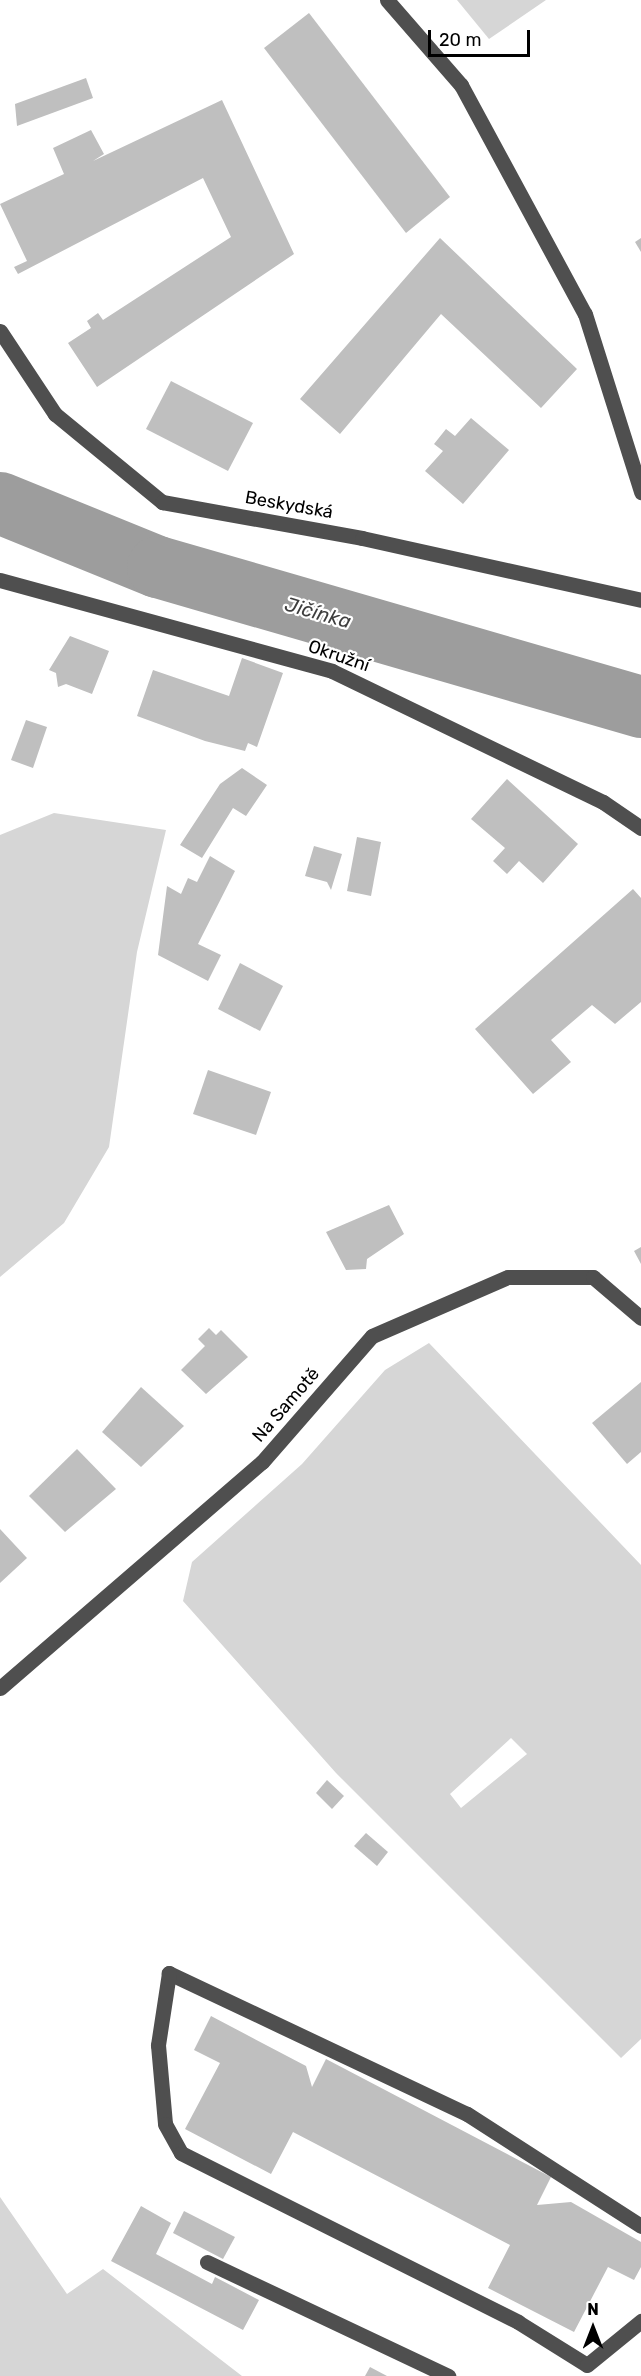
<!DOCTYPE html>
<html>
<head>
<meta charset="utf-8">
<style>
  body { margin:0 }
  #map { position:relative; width:641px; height:2376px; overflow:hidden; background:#fff; font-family:Rubik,sans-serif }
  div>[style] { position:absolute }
  .green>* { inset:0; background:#d6d6d6 }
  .river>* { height:62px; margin:-31px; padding:0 31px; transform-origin:31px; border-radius:31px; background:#9d9d9d }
  .building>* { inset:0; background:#bfbfbf }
  .minor>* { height:15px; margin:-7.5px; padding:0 7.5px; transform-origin:7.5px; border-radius:7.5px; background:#4f4f4f }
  span { translate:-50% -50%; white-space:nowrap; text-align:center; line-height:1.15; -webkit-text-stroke:4.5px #fff; paint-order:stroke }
  .street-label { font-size:18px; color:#000 }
  .water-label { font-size:20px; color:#3e3e3e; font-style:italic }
  .north { position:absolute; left:563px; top:2298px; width:60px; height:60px; -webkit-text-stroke:4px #fff; paint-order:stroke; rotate:0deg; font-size:16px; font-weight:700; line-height:24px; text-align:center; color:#000 }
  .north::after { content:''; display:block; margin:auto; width:21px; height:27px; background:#000; clip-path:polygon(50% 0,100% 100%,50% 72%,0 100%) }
  .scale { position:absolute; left:428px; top:30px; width:102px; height:27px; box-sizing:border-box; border:3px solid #000; border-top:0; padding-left:8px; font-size:18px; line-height:21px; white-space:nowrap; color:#000; -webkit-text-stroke:4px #fff; paint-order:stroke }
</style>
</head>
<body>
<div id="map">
  <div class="green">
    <i style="clip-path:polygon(457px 0,546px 0,489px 39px)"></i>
    <i style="clip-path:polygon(54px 813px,166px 830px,137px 952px,109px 1147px,64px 1223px,0 1277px,0 835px)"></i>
    <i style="clip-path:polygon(evenodd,429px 1343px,641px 1565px,641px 2039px,621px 2058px,336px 1773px,183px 1601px,192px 1562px,302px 1464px,385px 1370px,429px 1343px,511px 1738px,527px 1754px,461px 1808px,450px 1794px,511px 1738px)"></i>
    <i style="clip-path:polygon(0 2197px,67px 2294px,103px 2269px,242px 2376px,0 2376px)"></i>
  </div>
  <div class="river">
    <i style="left:0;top:503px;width:170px;rotate:22.1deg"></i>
    <i style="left:158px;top:567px;width:503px;rotate:16.16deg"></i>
  </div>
  <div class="building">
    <i style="clip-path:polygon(309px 13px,450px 197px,406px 233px,264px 48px)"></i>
    <i style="clip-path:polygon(86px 78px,93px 98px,17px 126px,15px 104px)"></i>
    <i style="clip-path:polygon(222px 100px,294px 254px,97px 387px,68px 343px,91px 328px,87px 321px,98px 313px,103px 320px,231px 237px,203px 178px,18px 274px,14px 267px,27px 261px,0 204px,64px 174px,53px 148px,91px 130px,104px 154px,93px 161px)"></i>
    <i style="clip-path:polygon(440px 238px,577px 369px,541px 408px,441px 314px,340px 434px,300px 399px)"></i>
    <i style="clip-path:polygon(641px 238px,641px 252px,635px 242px)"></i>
    <i style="clip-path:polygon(171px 381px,253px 423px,228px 471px,146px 429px)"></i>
    <i style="clip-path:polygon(471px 418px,509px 450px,463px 504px,425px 471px,443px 451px,434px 444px,446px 429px,455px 436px)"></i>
    <i style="clip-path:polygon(70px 636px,109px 651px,92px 694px,66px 684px,58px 687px,56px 673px,49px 670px)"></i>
    <i style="clip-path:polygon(242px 658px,283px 673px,257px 747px,248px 743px,245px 751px,205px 741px,137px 716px,153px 670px,229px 696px)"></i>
    <i style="clip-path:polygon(26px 720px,47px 727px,33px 768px,11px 760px)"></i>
    <i style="clip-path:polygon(242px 768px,267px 785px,246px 816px,233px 808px,202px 858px,180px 845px,220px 784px)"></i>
    <i style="clip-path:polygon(507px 779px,578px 844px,543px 883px,519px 861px,507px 874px,493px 861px,505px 848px,471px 819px)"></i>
    <i style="clip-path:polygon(357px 837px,381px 842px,371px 896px,347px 891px)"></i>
    <i style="clip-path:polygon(314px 846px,342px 854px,331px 890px,327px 882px,305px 876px)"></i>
    <i style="clip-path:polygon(210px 856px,235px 871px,198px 944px,221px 955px,208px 981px,158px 955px,167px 886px,181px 894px,188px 878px,197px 882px)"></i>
    <i style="clip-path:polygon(633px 889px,641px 898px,641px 1002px,615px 1024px,592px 1005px,551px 1040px,571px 1062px,533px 1094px,475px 1029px)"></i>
    <i style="clip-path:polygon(240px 963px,283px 986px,260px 1031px,218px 1009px)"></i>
    <i style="clip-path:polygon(208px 1070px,271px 1092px,256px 1135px,193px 1114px)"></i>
    <i style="clip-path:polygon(389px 1205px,404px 1234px,367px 1259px,366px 1269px,346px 1270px,326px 1232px)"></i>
    <i style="clip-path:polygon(641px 1247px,641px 1264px,634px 1251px)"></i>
    <i style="clip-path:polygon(209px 1328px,216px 1335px,221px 1330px,248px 1357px,206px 1394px,181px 1370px,205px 1346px,198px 1339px)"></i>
    <i style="clip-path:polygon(641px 1382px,641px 1452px,627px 1464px,592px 1423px)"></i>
    <i style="clip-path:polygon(141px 1387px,184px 1426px,141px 1467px,102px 1432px)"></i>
    <i style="clip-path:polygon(77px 1449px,116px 1489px,65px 1532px,29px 1496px)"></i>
    <i style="clip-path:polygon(0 1529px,27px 1558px,0 1583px)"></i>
    <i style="clip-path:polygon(327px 1780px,344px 1796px,332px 1809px,316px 1793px)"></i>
    <i style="clip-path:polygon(366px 1833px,388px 1852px,377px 1866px,354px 1846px)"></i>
    <i style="clip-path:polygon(211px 2016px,306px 2066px,312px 2087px,326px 2059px,551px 2177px,537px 2205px,571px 2202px,641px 2242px,641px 2267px,634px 2280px,608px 2267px,574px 2332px,488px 2288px,510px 2245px,293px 2132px,271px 2174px,185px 2129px,220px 2063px,194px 2050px)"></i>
    <i style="clip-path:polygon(141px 2206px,171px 2223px,156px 2254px,212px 2284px,215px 2277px,259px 2300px,243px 2330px,111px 2261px)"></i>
    <i style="clip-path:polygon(184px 2211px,235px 2237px,223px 2259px,173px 2233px)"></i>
    <i style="clip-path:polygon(370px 2367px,387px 2376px,365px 2376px)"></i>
  </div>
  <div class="minor">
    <i style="left:387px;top:0;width:113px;rotate:49deg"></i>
    <i style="left:461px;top:85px;width:260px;rotate:61.6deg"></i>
    <i style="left:585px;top:314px;width:187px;rotate:72.5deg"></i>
    <i style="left:0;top:331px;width:100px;rotate:56.5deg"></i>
    <i style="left:55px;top:414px;width:139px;rotate:39.4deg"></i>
    <i style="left:162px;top:502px;width:203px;rotate:10.2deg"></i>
    <i style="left:362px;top:538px;width:286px;rotate:12.5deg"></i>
    <i style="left:0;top:580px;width:344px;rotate:15.3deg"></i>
    <i style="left:332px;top:671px;width:301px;rotate:25.8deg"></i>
    <i style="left:603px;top:802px;width:46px;rotate:34.4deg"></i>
    <i style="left:0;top:1688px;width:346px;rotate:-40.8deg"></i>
    <i style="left:262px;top:1462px;width:167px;rotate:-48.9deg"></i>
    <i style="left:372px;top:1336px;width:148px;rotate:-23.5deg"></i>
    <i style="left:508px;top:1277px;width:85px"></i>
    <i style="left:593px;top:1277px;width:63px;rotate:40.5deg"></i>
    <i style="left:641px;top:2226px;width:207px;rotate:-147.2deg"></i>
    <i style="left:467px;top:2114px;width:330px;rotate:-154.7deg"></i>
    <i style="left:169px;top:1973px;width:73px;rotate:98.7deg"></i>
    <i style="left:158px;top:2045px;width:79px;rotate:84.9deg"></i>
    <i style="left:165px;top:2124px;width:33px;rotate:61deg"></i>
    <i style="left:181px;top:2153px;width:377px;rotate:26.6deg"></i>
    <i style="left:518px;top:2322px;width:81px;rotate:31.9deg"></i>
    <i style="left:587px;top:2365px;width:70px;rotate:-39.2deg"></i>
    <i style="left:207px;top:2262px;width:267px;rotate:25.3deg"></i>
  </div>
  <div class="street-label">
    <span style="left:289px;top:505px;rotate:10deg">Beskydská</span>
    <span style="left:339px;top:656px;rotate:19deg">Okružní</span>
    <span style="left:286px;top:1405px;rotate:-49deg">Na Samotě</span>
  </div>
  <div class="water-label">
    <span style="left:318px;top:613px;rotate:16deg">Jičínka</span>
  </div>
  <div class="north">N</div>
  <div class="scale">20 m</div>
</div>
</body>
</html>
